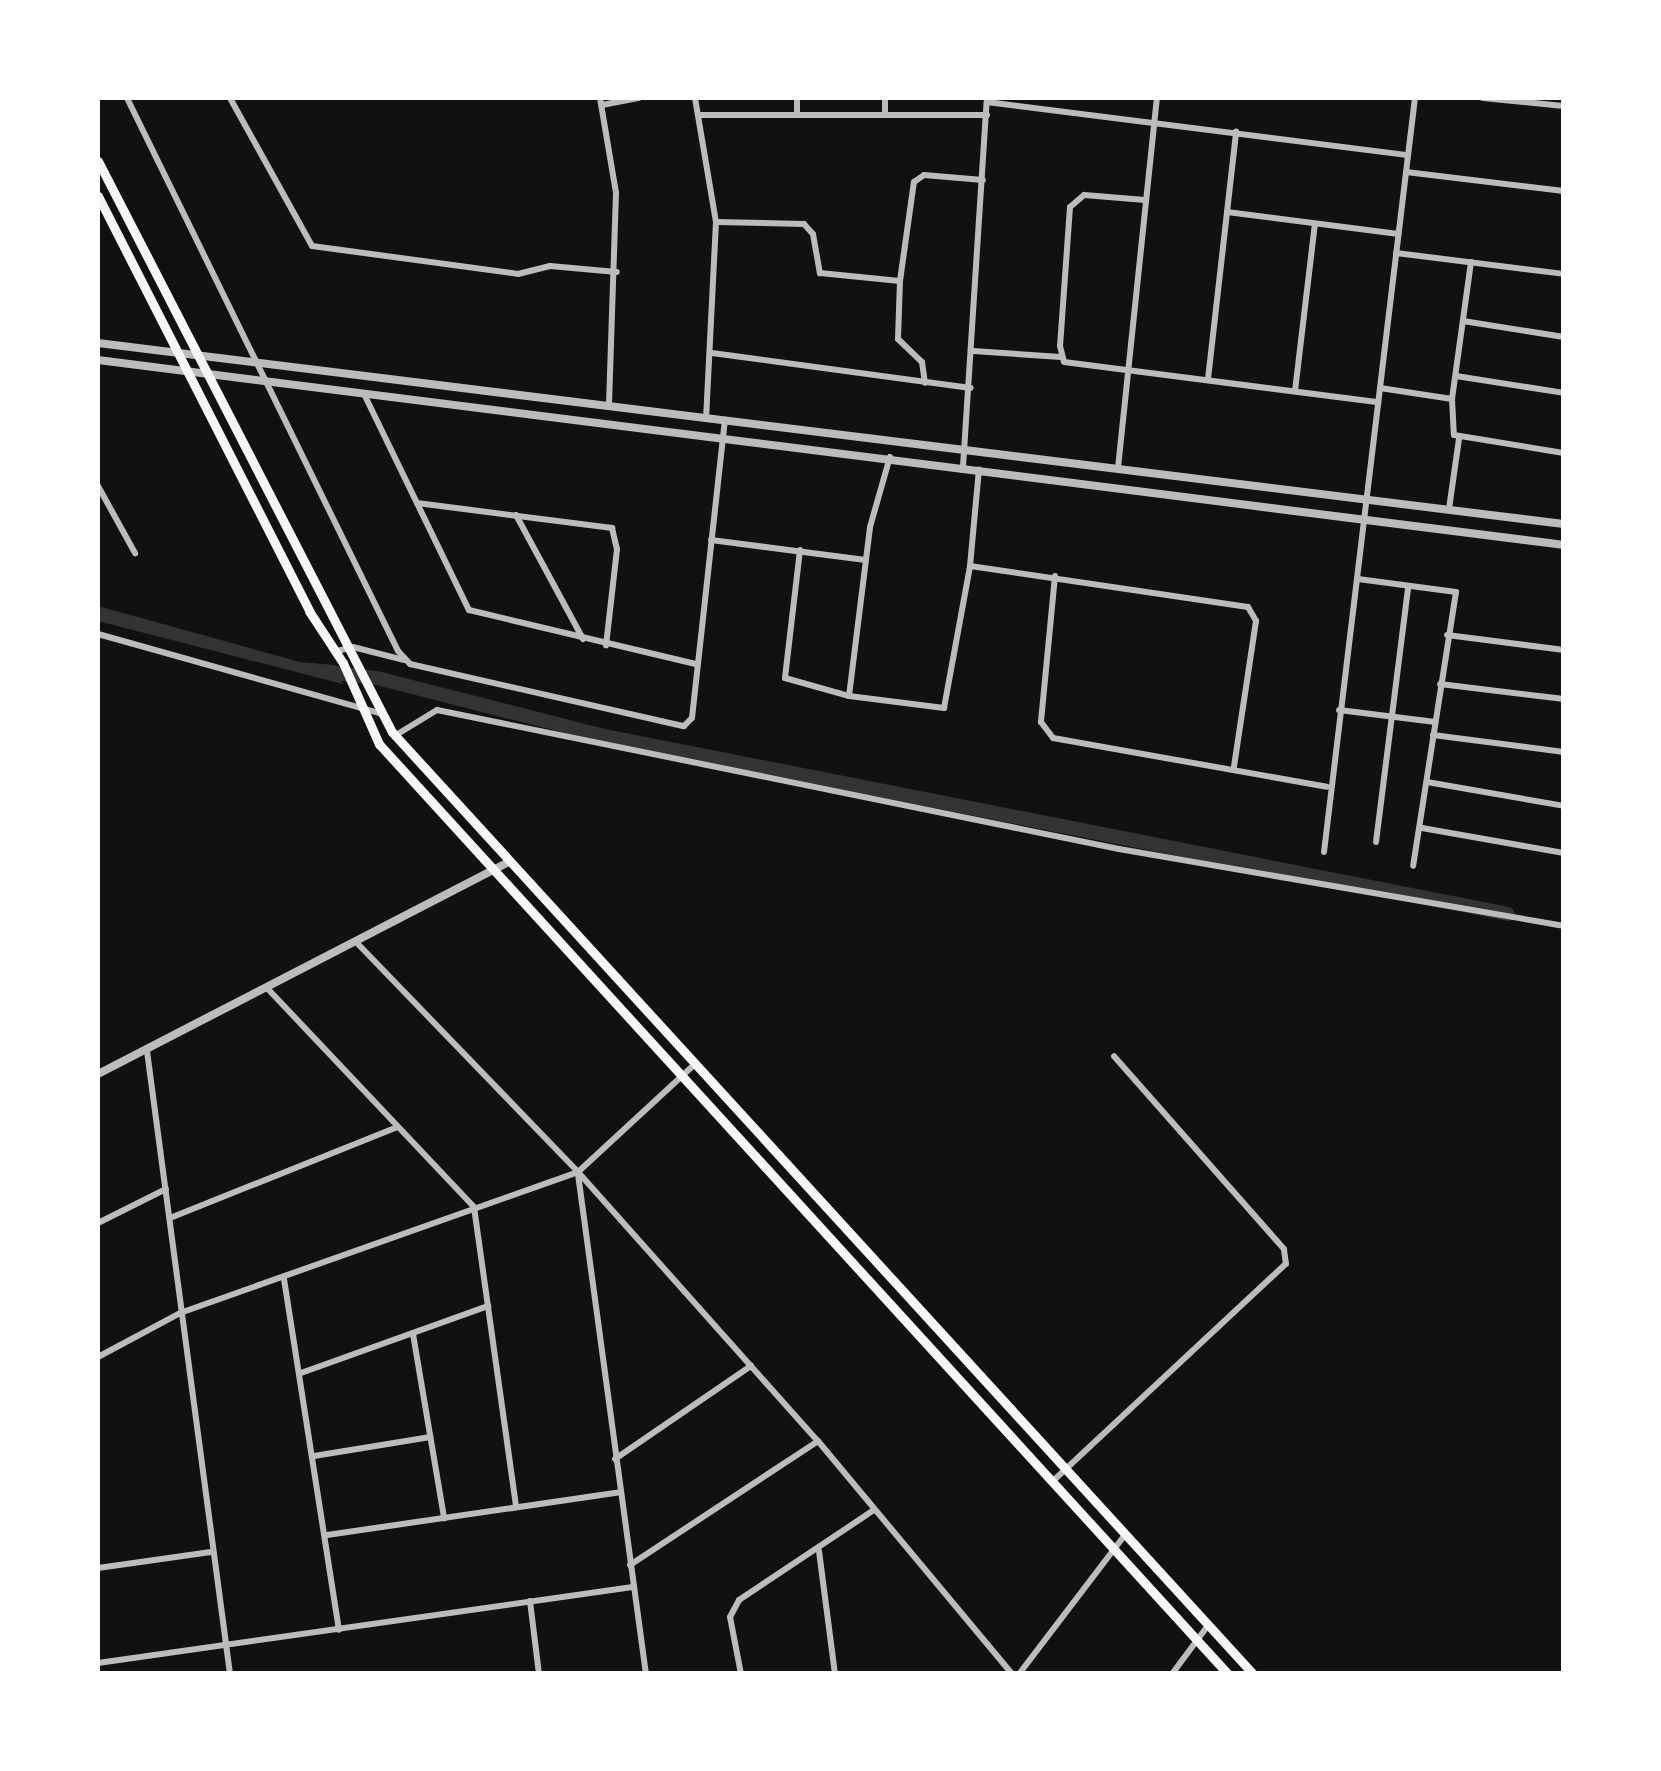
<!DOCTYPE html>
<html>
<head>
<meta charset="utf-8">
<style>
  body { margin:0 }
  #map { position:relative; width:1661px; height:1771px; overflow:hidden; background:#111; font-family:Cabin,sans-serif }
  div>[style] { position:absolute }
  .water>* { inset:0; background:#333 }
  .canal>* { height:14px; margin:-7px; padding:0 7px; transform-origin:7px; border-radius:7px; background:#333 }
  .minor>* { height:6px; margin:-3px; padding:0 3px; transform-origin:3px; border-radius:3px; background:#bcbcbc }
  .tertiary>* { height:8px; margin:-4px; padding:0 4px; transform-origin:4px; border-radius:4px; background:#bcbcbc }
  .secondary>* { height:9px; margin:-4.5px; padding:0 4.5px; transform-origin:4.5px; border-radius:4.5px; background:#f5f5f5 }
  span { translate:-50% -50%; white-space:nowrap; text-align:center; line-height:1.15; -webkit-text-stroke:10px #fff; paint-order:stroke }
  .frame { position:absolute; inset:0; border:100px solid #fff; pointer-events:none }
</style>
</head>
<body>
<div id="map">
  <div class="water">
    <i style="clip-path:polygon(98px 606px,300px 662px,334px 665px,343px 684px,98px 621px)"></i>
  </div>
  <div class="canal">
    <i style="left:319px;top:671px;width:58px;rotate:6.9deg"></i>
    <i style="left:377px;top:678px;width:235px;rotate:14.3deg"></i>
    <i style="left:605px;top:736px;width:920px;rotate:11.15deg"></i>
  </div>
  <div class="minor">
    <i style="left:127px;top:98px;width:616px;rotate:63.89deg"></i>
    <i style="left:398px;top:651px;width:18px;rotate:47deg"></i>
    <i style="left:410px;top:664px;width:281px;rotate:12.8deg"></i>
    <i style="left:684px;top:726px;width:11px;rotate:-45deg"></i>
    <i style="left:692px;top:718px;width:300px;rotate:-83.7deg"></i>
    <i style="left:230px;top:98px;width:169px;rotate:61deg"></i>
    <i style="left:312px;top:246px;width:208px;rotate:7.7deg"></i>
    <i style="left:518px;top:274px;width:33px;rotate:-14deg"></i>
    <i style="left:550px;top:266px;width:67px;rotate:5.1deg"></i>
    <i style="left:600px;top:98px;width:96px;rotate:80.4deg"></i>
    <i style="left:616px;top:193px;width:211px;rotate:91.9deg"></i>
    <i style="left:695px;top:98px;width:126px;rotate:80.4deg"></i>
    <i style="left:716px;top:222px;width:197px;rotate:92.9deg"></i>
    <i style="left:797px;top:98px;width:17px;rotate:90deg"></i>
    <i style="left:1483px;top:98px;width:81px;rotate:5.6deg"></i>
    <i style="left:987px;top:102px;width:424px;rotate:7.2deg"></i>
    <i style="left:602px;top:105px;width:38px;rotate:-11deg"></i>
    <i style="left:699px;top:115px;width:288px"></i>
    <i style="left:885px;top:115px;width:17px;rotate:-90deg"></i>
    <i style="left:1406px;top:172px;width:159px;rotate:6.9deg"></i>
    <i style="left:1145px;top:200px;width:61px;rotate:-175.3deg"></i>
    <i style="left:1084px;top:195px;width:18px;rotate:139deg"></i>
    <i style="left:1070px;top:207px;width:139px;rotate:94.1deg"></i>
    <i style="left:1060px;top:346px;width:16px;rotate:76deg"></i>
    <i style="left:1064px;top:362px;width:317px;rotate:7.3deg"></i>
    <i style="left:1227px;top:212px;width:173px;rotate:7.3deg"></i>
    <i style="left:716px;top:222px;width:88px;rotate:1.3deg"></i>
    <i style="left:804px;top:224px;width:13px;rotate:48deg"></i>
    <i style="left:813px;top:234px;width:40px;rotate:80deg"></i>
    <i style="left:820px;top:273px;width:80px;rotate:5.7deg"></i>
    <i style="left:900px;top:281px;width:58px;rotate:92deg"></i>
    <i style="left:898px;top:339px;width:33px;rotate:44deg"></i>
    <i style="left:922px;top:362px;width:21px;rotate:82deg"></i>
    <i style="left:1396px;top:253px;width:169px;rotate:7.1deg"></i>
    <i style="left:1471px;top:262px;width:138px;rotate:97.9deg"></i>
    <i style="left:1452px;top:399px;width:36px;rotate:87deg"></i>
    <i style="left:1454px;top:435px;width:111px;rotate:9.3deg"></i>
    <i style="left:900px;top:281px;width:100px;rotate:-82deg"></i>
    <i style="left:914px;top:182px;width:12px;rotate:-35deg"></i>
    <i style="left:924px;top:175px;width:59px;rotate:4.8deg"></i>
    <i style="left:1463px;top:321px;width:102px;rotate:9deg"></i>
    <i style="left:973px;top:351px;width:88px;rotate:3.9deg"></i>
    <i style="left:712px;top:353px;width:261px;rotate:7.7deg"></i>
    <i style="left:1456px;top:376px;width:109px;rotate:8.9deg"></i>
    <i style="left:1208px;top:379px;width:249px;rotate:-83.5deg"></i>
    <i style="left:1380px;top:388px;width:73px;rotate:8.7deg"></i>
    <i style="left:1295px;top:391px;width:168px;rotate:-83.2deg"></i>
    <i style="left:365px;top:396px;width:238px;rotate:64.1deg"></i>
    <i style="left:469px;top:610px;width:232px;rotate:13.4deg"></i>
    <i style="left:963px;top:467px;width:369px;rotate:-86.3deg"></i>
    <i style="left:1118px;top:468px;width:372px;rotate:-84deg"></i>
    <i style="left:98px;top:486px;width:77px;rotate:61.1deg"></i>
    <i style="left:417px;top:503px;width:197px;rotate:7.3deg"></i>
    <i style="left:612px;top:528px;width:22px;rotate:77deg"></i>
    <i style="left:617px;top:549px;width:97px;rotate:96.5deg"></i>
    <i style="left:1449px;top:509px;width:71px;rotate:-81.9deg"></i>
    <i style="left:516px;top:515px;width:141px;rotate:61.6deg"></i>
    <i style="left:711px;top:540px;width:156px;rotate:7.4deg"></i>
    <i style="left:800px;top:550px;width:129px;rotate:96.7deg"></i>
    <i style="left:785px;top:678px;width:66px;rotate:15.7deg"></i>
    <i style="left:849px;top:696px;width:96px;rotate:7.2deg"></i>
    <i style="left:944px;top:708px;width:144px;rotate:-79.6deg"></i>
    <i style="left:970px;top:566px;width:97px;rotate:-84.7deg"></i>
    <i style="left:970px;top:566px;width:281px;rotate:8.4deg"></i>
    <i style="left:1248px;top:607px;width:16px;rotate:60deg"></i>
    <i style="left:1256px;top:621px;width:148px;rotate:98.6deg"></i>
    <i style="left:1055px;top:576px;width:147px;rotate:95.5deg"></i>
    <i style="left:1041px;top:722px;width:20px;rotate:53deg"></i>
    <i style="left:1053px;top:738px;width:278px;rotate:10.1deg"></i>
    <i style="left:1358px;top:579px;width:99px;rotate:7.6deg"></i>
    <i style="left:1456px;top:592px;width:277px;rotate:98.9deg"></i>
    <i style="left:98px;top:634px;width:296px;rotate:15.7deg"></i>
    <i style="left:1447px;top:635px;width:118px;rotate:7.3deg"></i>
    <i style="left:337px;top:651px;width:16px;rotate:-14deg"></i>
    <i style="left:353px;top:647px;width:53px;rotate:14.3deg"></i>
    <i style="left:1440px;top:684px;width:125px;rotate:6.9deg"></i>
    <i style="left:849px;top:696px;width:170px;rotate:-82.9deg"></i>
    <i style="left:870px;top:527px;width:73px;rotate:-74.1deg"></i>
    <i style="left:1339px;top:710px;width:97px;rotate:7.1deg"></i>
    <i style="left:396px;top:735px;width:48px;rotate:-31.4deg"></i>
    <i style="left:437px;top:710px;width:696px;rotate:11.52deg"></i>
    <i style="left:1119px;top:849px;width:452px;rotate:9.8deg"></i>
    <i style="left:1433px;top:735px;width:132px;rotate:7.4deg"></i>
    <i style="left:1427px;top:782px;width:139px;rotate:9.9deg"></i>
    <i style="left:1422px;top:828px;width:144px;rotate:10deg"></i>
    <i style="left:1376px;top:842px;width:257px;rotate:-82.8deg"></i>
    <i style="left:1324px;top:852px;width:759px;rotate:-83.12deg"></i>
    <i style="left:357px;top:943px;width:318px;rotate:46deg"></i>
    <i style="left:578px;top:1172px;width:361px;rotate:48.3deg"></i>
    <i style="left:818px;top:1441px;width:303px;rotate:50.2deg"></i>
    <i style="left:267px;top:988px;width:301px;rotate:46.6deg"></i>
    <i style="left:474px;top:1207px;width:303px;rotate:82deg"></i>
    <i style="left:147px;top:1051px;width:629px;rotate:82.41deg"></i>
    <i style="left:578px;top:1174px;width:505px;rotate:82.26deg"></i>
    <i style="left:170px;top:1218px;width:245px;rotate:-21.8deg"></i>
    <i style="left:98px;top:1223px;width:76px;rotate:-26.6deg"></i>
    <i style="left:284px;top:1279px;width:355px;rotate:81.1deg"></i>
    <i style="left:413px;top:1334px;width:187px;rotate:80.4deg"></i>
    <i style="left:98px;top:1357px;width:93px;rotate:-28.2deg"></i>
    <i style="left:180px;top:1313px;width:422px;rotate:-19.5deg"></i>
    <i style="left:578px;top:1172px;width:161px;rotate:-42.7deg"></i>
    <i style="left:301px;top:1373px;width:199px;rotate:-19.7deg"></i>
    <i style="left:314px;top:1456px;width:118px;rotate:-9.3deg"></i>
    <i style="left:615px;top:1459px;width:165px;rotate:-34.4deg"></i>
    <i style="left:1054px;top:1480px;width:317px;rotate:-43deg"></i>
    <i style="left:1286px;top:1264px;width:15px;rotate:-98deg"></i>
    <i style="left:1284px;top:1249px;width:257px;rotate:-131.4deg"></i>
    <i style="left:327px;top:1535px;width:296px;rotate:-8.3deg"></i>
    <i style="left:819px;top:1551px;width:124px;rotate:82.6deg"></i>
    <i style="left:630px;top:1565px;width:225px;rotate:-33.4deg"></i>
    <i style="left:98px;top:1568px;width:114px;rotate:-8.1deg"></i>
    <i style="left:530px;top:1601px;width:74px;rotate:83deg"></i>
    <i style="left:98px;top:1663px;width:540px;rotate:-8.09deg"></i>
    <i style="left:741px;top:1674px;width:58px;rotate:-100.9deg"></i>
    <i style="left:730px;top:1617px;width:19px;rotate:-62deg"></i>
    <i style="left:739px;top:1600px;width:162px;rotate:-33.7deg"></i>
    <i style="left:1019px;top:1674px;width:175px;rotate:-52.7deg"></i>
    <i style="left:1172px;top:1674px;width:62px;rotate:-53.5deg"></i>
  </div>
  <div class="tertiary">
    <i style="left:98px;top:343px;width:1477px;rotate:7.04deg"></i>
    <i style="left:98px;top:360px;width:1478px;rotate:7.19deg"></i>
    <i style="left:98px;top:1074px;width:462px;rotate:-27.3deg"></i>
  </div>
  <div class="secondary">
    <i style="left:98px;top:161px;width:642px;rotate:62.76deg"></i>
    <i style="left:392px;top:732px;width:1276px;rotate:47.57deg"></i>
    <i style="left:98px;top:196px;width:466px;rotate:63deg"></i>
    <i style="left:309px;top:611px;width:62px;rotate:56.8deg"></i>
    <i style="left:343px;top:663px;width:89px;rotate:66deg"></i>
    <i style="left:379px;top:744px;width:1259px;rotate:47.61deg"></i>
  </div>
  <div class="frame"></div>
</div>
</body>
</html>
